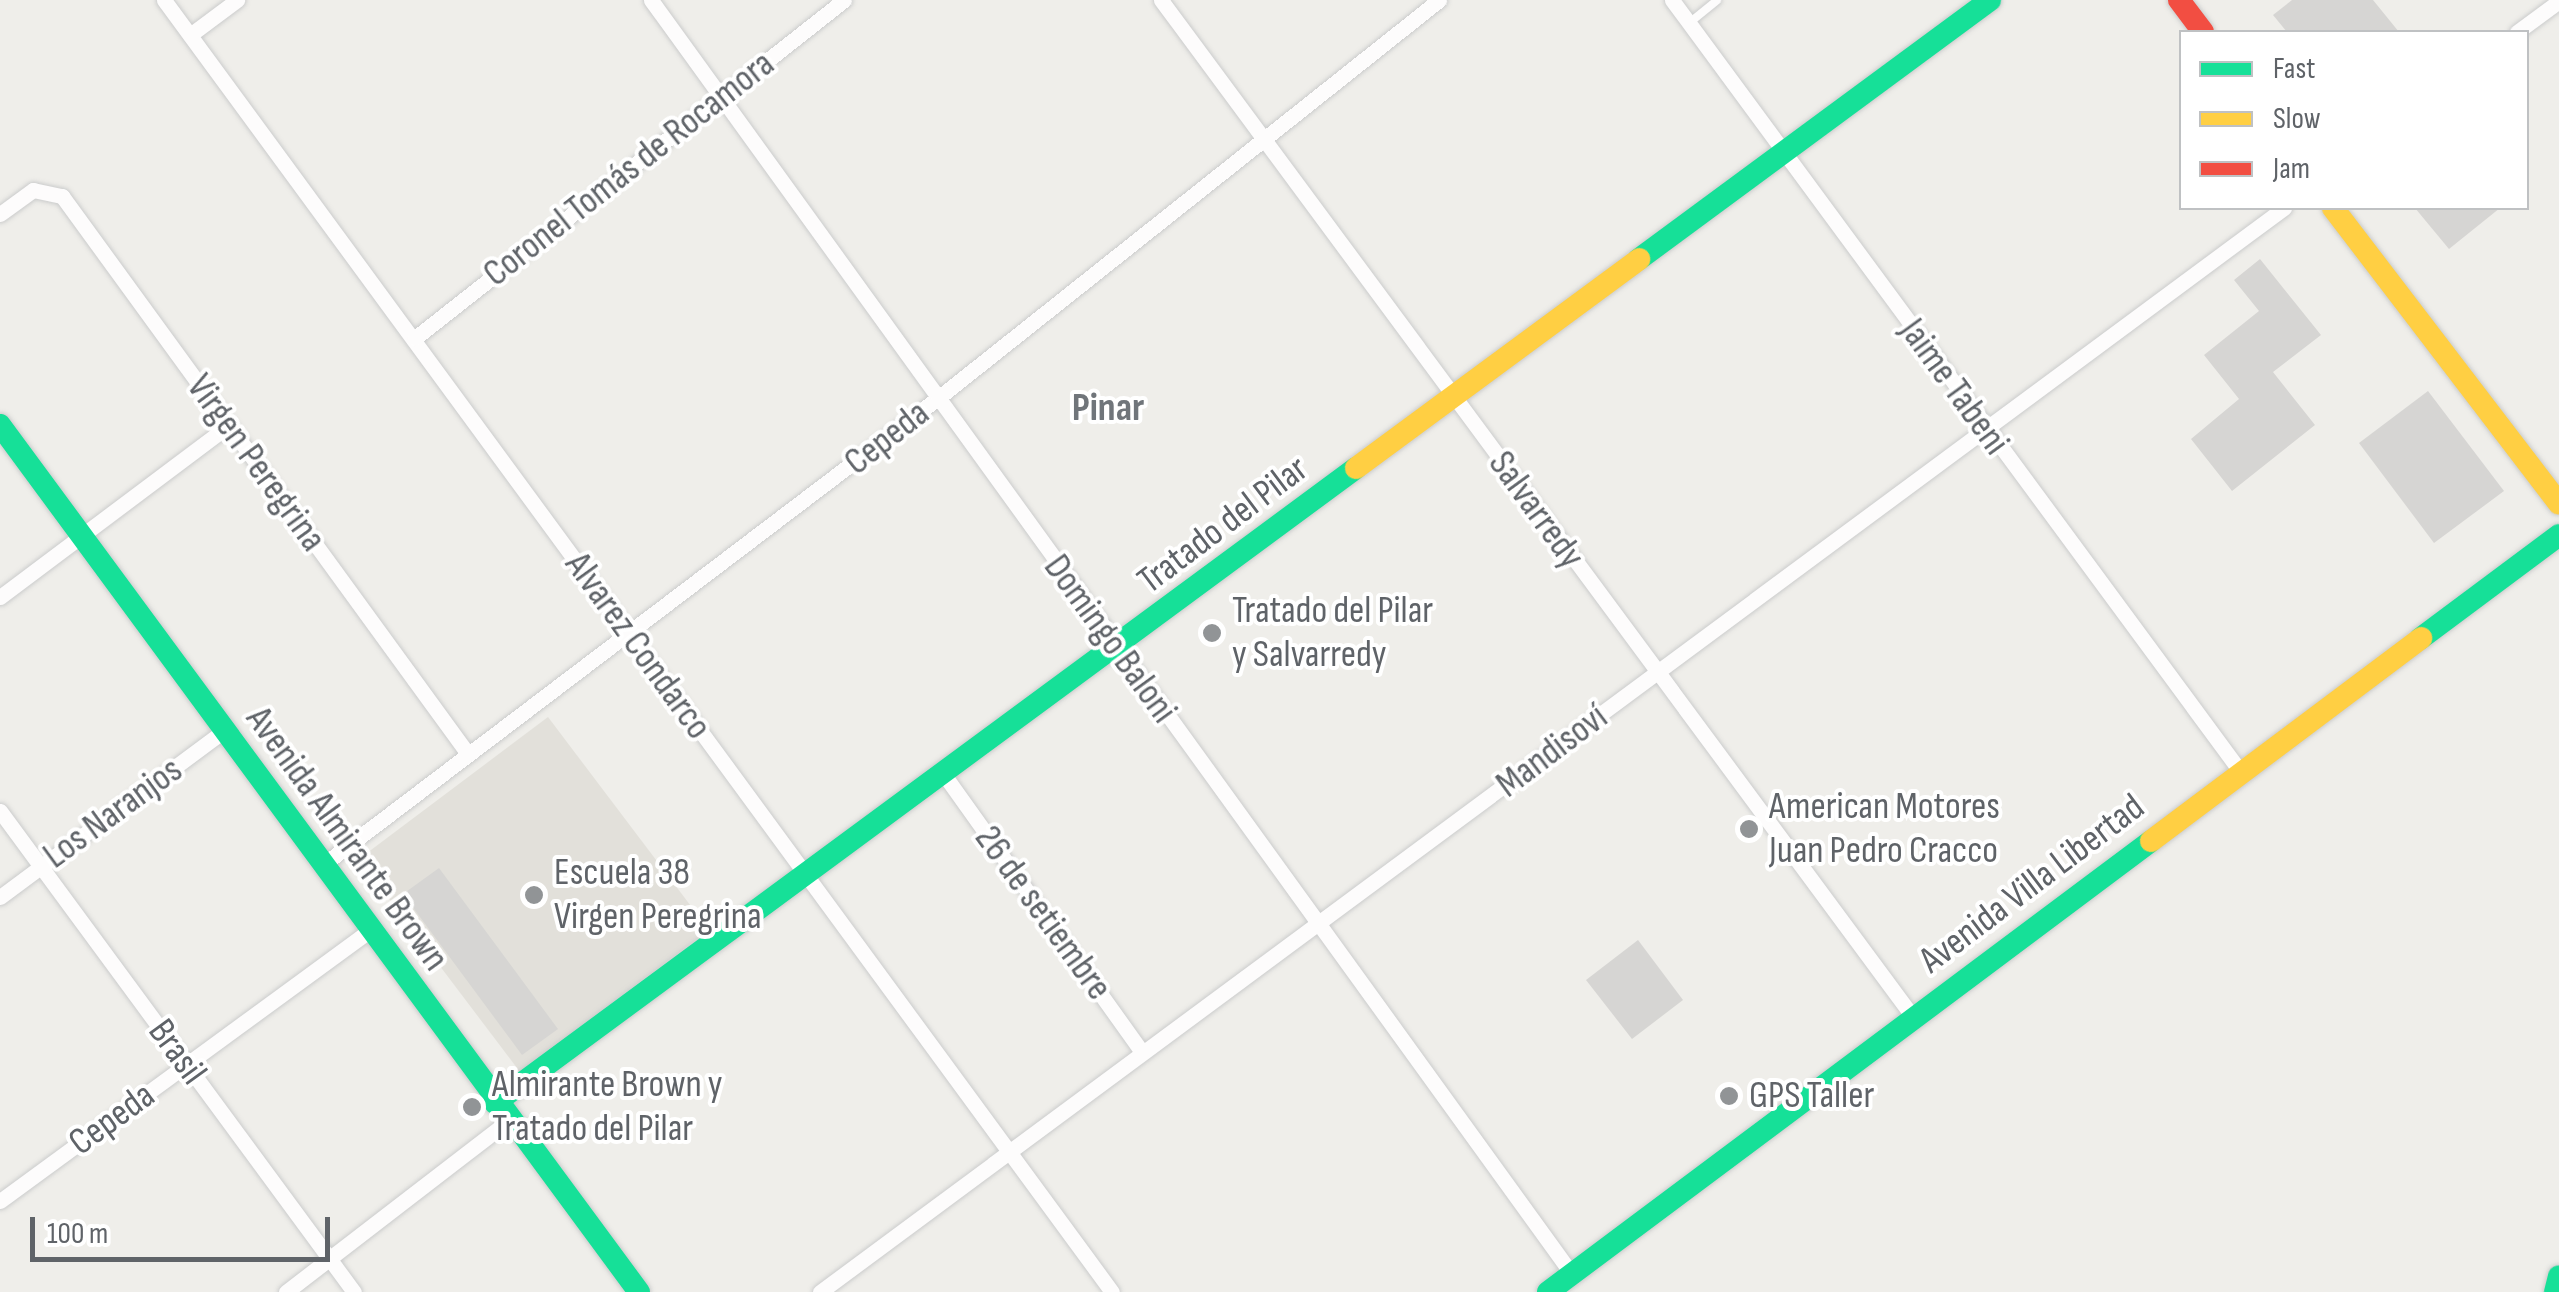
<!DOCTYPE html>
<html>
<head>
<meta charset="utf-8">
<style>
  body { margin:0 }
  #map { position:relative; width:2559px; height:1292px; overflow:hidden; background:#efeeea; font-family:"Sofia Sans Condensed",sans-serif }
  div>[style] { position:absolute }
  .education>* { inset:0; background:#e2e0da }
  .building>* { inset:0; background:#d6d5d3 }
  .roads { filter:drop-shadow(0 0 2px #cbcccc) drop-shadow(0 0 2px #cbcccc) }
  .lane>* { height:8px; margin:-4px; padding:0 4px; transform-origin:4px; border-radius:4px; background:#fdfcfc }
  .street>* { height:15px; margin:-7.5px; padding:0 7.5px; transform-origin:7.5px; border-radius:7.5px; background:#fdfcfc }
  .fast>* { height:22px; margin:-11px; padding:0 11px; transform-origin:11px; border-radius:11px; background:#16e098 }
  .slow>* { height:22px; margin:-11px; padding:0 11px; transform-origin:11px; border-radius:11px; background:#ffcf43 }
  .jam>* { height:22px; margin:-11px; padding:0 11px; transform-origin:11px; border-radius:11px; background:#f24e42 }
  .dots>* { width:28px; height:28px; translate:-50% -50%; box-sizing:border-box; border:5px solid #fff; border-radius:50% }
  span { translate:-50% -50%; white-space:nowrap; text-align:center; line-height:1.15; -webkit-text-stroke:8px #fff; paint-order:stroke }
  .street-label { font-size:38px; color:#5f6368 }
  .poi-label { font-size:38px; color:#5f6368 }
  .left { translate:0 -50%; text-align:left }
  .neighbourhood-label { font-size:40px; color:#70757a; font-weight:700 }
  .legend { position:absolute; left:2179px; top:30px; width:350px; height:180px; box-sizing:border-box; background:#fff; border:2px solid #bfc1c3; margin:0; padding:12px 18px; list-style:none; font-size:30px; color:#5f6368 }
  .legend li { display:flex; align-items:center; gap:20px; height:50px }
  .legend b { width:50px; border:2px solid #bfc1c3 }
  .scale { position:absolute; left:30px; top:1217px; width:300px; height:45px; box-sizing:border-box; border:5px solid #5f6368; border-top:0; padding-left:12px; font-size:30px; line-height:35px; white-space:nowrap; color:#5f6368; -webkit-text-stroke:8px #fff; paint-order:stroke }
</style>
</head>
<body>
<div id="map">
  <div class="education">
    <i style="clip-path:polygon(548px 717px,709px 930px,520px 1072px,359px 859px)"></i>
  </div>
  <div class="building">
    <i style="clip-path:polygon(2292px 0,2373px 0,2399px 32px,2287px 32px,2273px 15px)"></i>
    <i style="clip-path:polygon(2415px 208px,2500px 208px,2449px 249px)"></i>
    <i style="clip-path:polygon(2260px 259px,2321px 335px,2273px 372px,2315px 425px,2232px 491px,2191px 439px,2239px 399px,2204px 355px,2259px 311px,2234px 280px)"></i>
    <i style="clip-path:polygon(2428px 391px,2504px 491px,2434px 543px,2359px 443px)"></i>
    <i style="clip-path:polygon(439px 868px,558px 1029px,522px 1055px,403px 894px)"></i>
    <i style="clip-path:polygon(1638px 940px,1683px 1000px,1632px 1039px,1586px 980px)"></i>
  </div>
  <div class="roads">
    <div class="lane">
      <i style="left:1689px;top:23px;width:36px;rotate:-39deg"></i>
    </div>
    <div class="street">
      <i style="left:164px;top:0;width:1602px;rotate:53.73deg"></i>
      <i style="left:651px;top:0;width:1572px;rotate:54.14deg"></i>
      <i style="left:1161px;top:0;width:1265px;rotate:53.52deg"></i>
      <i style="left:1672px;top:0;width:958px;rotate:53.62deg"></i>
      <i style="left:2517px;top:32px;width:52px;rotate:-36.4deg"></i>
      <i style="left:190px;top:35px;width:59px;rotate:-36.7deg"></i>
      <i style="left:0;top:214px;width:41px;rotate:-36deg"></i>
      <i style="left:33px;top:190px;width:30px;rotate:12deg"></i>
      <i style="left:62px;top:196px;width:690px;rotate:53.96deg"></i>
      <i style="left:415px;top:338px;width:546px;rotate:-38.23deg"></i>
      <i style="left:0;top:597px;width:285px;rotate:-36.9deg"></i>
      <i style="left:945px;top:776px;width:335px;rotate:54.5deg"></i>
      <i style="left:0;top:811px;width:597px;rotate:53.65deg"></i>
      <i style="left:324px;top:864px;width:771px;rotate:-37.2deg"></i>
      <i style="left:938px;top:398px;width:640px;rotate:-38.46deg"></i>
      <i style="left:0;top:897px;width:280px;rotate:-36.6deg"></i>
      <i style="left:0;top:1201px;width:459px;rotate:-36.2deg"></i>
      <i style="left:286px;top:1292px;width:280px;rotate:-37.6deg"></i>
      <i style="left:820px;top:1292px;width:1822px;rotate:-36.52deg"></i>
    </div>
    <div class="fast">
      <i style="left:1639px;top:259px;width:436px;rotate:-36.4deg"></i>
      <i style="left:0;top:425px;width:1077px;rotate:53.61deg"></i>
      <i style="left:2421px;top:638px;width:172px;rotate:-36.7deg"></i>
      <i style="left:495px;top:1103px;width:1070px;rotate:-36.41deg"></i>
      <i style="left:1548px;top:1292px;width:753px;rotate:-36.79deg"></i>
      <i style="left:2555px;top:1292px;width:16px;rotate:-76deg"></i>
    </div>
    <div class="slow">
      <i style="left:2333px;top:208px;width:372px;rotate:52.6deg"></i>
      <i style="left:1356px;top:468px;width:352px;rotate:-36.4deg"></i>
      <i style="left:2151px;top:841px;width:338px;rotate:-36.9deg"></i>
    </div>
    <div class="jam">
      <i style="left:2179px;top:0;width:40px;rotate:53deg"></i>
    </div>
  </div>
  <div class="dots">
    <i style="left:1212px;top:633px;background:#919496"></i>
    <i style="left:1749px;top:829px;background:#919496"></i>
    <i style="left:534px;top:895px;background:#919496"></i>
    <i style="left:1729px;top:1096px;background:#919496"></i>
    <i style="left:472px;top:1107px;background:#919496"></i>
  </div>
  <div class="street-label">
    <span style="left:629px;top:169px;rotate:-38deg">Coronel Tomás de Rocamora</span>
    <span style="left:1954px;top:387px;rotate:54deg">Jaime Tabeni</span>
    <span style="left:887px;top:438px;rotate:-38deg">Cepeda</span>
    <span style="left:256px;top:463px;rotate:54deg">Virgen Peregrina</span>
    <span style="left:1536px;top:510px;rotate:54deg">Salvarredy</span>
    <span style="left:1223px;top:525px;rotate:-37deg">Tratado del Pilar</span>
    <span style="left:1110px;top:639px;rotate:54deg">Domingo Baloni</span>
    <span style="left:638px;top:646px;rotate:54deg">Alvarez Condarco</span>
    <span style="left:1552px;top:751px;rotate:-37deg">Mandisoví</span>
    <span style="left:113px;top:813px;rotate:-36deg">Los Naranjos</span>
    <span style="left:347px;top:839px;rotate:54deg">Avenida Almirante Brown</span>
    <span style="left:2032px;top:884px;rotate:-37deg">Avenida Villa Libertad</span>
    <span style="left:1043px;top:913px;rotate:54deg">26 de setiembre</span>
    <span style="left:177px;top:1052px;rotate:54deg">Brasil</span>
    <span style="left:112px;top:1119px;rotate:-36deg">Cepeda</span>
  </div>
  <div class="poi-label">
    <span class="left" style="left:1232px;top:633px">Tratado del Pilar<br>y Salvarredy</span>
    <span class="left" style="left:1769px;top:829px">American Motores<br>Juan Pedro Cracco</span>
    <span class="left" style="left:554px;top:895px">Escuela 38<br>Virgen Peregrina</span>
    <span class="left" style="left:492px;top:1107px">Almirante Brown y<br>Tratado del Pilar</span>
    <span class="left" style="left:1749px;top:1096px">GPS Taller</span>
  </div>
  <div class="neighbourhood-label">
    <span style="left:1108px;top:408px">Pinar</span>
  </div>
  <ul class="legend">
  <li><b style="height:12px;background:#16e098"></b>Fast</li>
  <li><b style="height:12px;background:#ffcf43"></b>Slow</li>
  <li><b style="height:12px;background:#f24e42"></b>Jam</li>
  </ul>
  <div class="scale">100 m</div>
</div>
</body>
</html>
